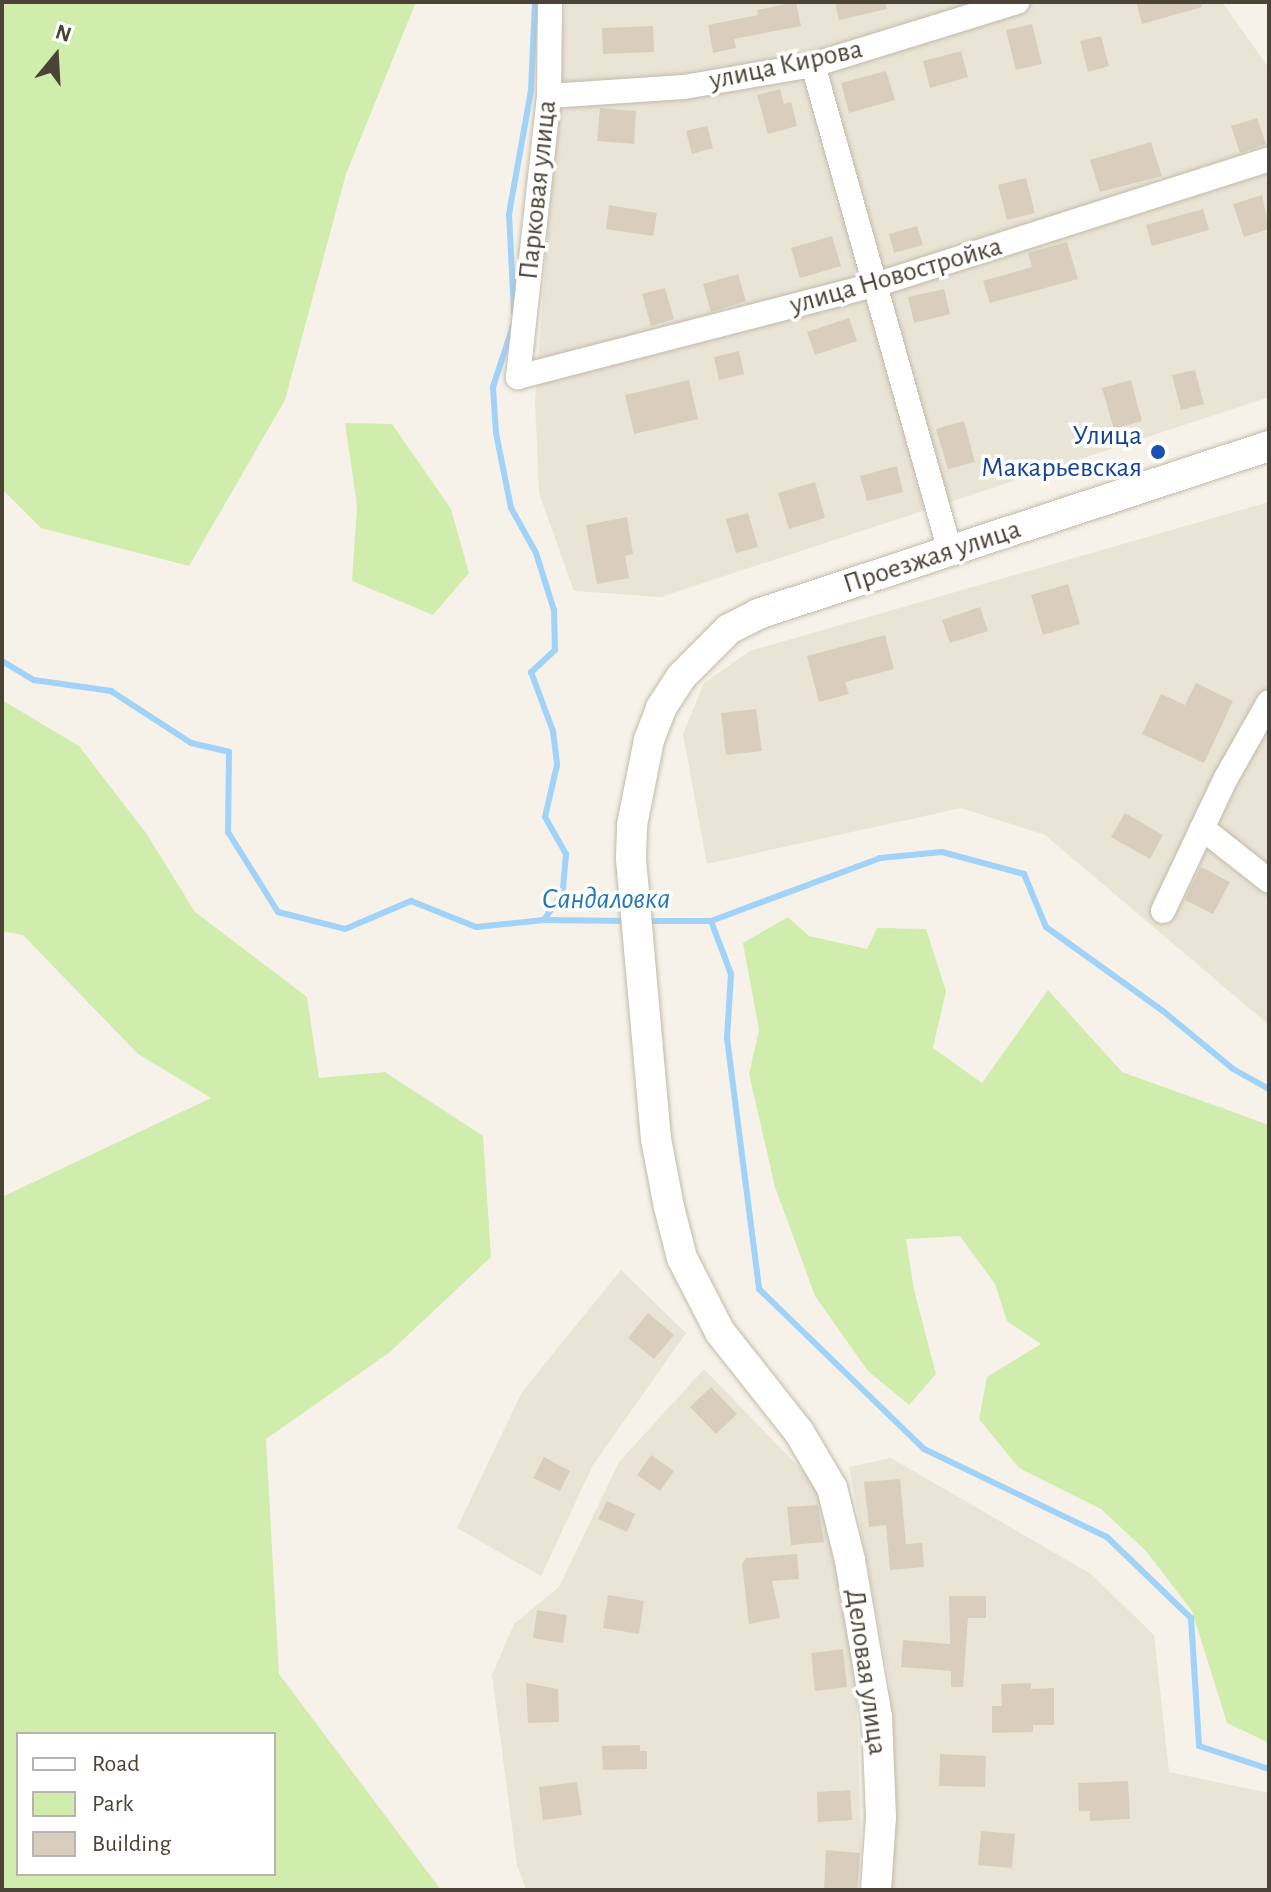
<!DOCTYPE html>
<html>
<head>
<meta charset="utf-8">
<style>
  body { margin:0 }
  #map { position:relative; width:1271px; height:1892px; overflow:hidden; background:#f6f2e9; font-family:"Alegreya Sans",sans-serif }
  div>[style] { position:absolute }
  .residential>* { inset:0; background:#eae4d6 }
  .green>* { inset:0; background:#d0edae }
  .stream>* { height:6px; margin:-3px; padding:0 3px; transform-origin:3px; border-radius:3px; background:#a1d2f7 }
  .building>* { inset:0; background:#d9cebd }
  .roads { filter:drop-shadow(0 0 2px #c2baaa) drop-shadow(0 0 2px #c2baaa) }
  .minor>* { height:24px; margin:-12px; padding:0 12px; transform-origin:12px; border-radius:12px; background:#fff }
  .tertiary>* { height:30px; margin:-15px; padding:0 15px; transform-origin:15px; border-radius:15px; background:#fff }
  .dots>* { width:22px; height:22px; translate:-50% -50%; box-sizing:border-box; border:4px solid #fff; border-radius:50% }
  span { translate:-50% -50%; white-space:nowrap; text-align:center; line-height:1.15; -webkit-text-stroke:7px #fff; paint-order:stroke }
  .street-label { font-size:28px; color:#4a4336 }
  .transit-label { font-size:28px; color:#164399 }
  .right { translate:-100% -50%; text-align:right }
  .water-label { font-size:30px; color:#2378b9; font-style:italic }
  .frame { position:absolute; inset:0; border:4px solid #4a4336; pointer-events:none }
  .legend { position:absolute; left:16px; top:1732px; width:260px; height:144px; box-sizing:border-box; background:#fff; border:2px solid #b7b4af; margin:0; padding:10px 14px; list-style:none; font-size:24px; color:#4a4336 }
  .legend li { display:flex; align-items:center; gap:16px; height:40px }
  .legend b { width:40px; border:2px solid #b7b4af }
  .north { position:absolute; left:16px; top:16px; width:80px; height:80px; -webkit-text-stroke:6px #fff; paint-order:stroke; rotate:18deg; font-size:22px; font-weight:700; line-height:32px; text-align:center; color:#4a4336 }
  .north::after { content:''; display:block; margin:auto; width:28px; height:36px; background:#4a4336; clip-path:polygon(50% 0,100% 100%,50% 72%,0 100%) }
</style>
</head>
<body>
<div id="map">
  <div class="residential">
    <i style="clip-path:polygon(565px 2px,1222px 2px,1269px 68px,1269px 397px,661px 597px,574px 591px,539px 493px,535px 401px)"></i>
    <i style="clip-path:polygon(1269px 502px,1269px 1025px,1045px 835px,961px 808px,707px 864px,683px 734px,704px 683px,750px 651px)"></i>
    <i style="clip-path:polygon(621px 1270px,686px 1333px,593px 1465px,541px 1576px,457px 1528px,522px 1392px)"></i>
    <i style="clip-path:polygon(704px 1369px,819px 1488px,856px 1671px,861px 1844px,858px 1890px,526px 1890px,517px 1865px,492px 1675px,514px 1624px,559px 1587px,619px 1462px)"></i>
    <i style="clip-path:polygon(891px 1458px,1091px 1574px,1154px 1635px,1169px 1772px,1269px 1793px,1269px 1890px,890px 1890px,895px 1821px,890px 1685px,849px 1467px)"></i>
  </div>
  <div class="green">
    <i style="clip-path:polygon(2px 2px,416px 2px,346px 174px,285px 400px,189px 566px,41px 528px,2px 489px)"></i>
    <i style="clip-path:polygon(345px 423px,392px 424px,451px 509px,469px 573px,433px 615px,352px 581px,357px 506px)"></i>
    <i style="clip-path:polygon(evenodd,2px 700px,79px 746px,146px 833px,195px 912px,307px 997px,319px 1078px,385px 1072px,483px 1136px,491px 1257px,390px 1352px,266px 1439px,279px 1674px,441px 1890px,2px 1890px,2px 1197px,211px 1098px,138px 1054px,23px 935px,2px 931px,2px 700px,274px 1734px,274px 1874px,18px 1874px,18px 1734px,274px 1734px)"></i>
    <i style="clip-path:polygon(788px 917px,809px 936px,867px 949px,877px 928px,926px 929px,946px 991px,933px 1048px,982px 1083px,1048px 990px,1122px 1072px,1269px 1125px,1269px 1743px,1227px 1723px,1192px 1611px,1146px 1551px,1101px 1509px,1019px 1468px,979px 1419px,987px 1377px,1041px 1344px,1007px 1321px,995px 1284px,960px 1236px,906px 1239px,914px 1290px,936px 1374px,909px 1405px,868px 1371px,815px 1296px,775px 1187px,749px 1074px,759px 1030px,743px 943px)"></i>
  </div>
  <div class="stream">
    <i style="left:514px;top:312px;width:98px;rotate:-92.9deg"></i>
    <i style="left:509px;top:214px;width:126px;rotate:-79.9deg"></i>
    <i style="left:531px;top:90px;width:88px;rotate:-87.4deg"></i>
    <i style="left:513px;top:326px;width:64px;rotate:108.2deg"></i>
    <i style="left:493px;top:387px;width:46px;rotate:86.3deg"></i>
    <i style="left:496px;top:433px;width:76px;rotate:78.7deg"></i>
    <i style="left:511px;top:508px;width:51px;rotate:60.9deg"></i>
    <i style="left:536px;top:553px;width:60px;rotate:72.5deg"></i>
    <i style="left:554px;top:610px;width:40px;rotate:88.6deg"></i>
    <i style="left:555px;top:650px;width:33px;rotate:137deg"></i>
    <i style="left:531px;top:672px;width:63px;rotate:69.6deg"></i>
    <i style="left:553px;top:731px;width:34px;rotate:83deg"></i>
    <i style="left:557px;top:765px;width:53px;rotate:103deg"></i>
    <i style="left:545px;top:817px;width:43px;rotate:60.4deg"></i>
    <i style="left:566px;top:854px;width:38px;rotate:95deg"></i>
    <i style="left:563px;top:892px;width:34px;rotate:124deg"></i>
    <i style="left:2px;top:661px;width:37px;rotate:31deg"></i>
    <i style="left:34px;top:680px;width:78px;rotate:8.1deg"></i>
    <i style="left:111px;top:691px;width:95px;rotate:33deg"></i>
    <i style="left:191px;top:743px;width:39px;rotate:13deg"></i>
    <i style="left:229px;top:752px;width:80px;rotate:90.7deg"></i>
    <i style="left:228px;top:832px;width:94px;rotate:58deg"></i>
    <i style="left:278px;top:912px;width:69px;rotate:14.2deg"></i>
    <i style="left:345px;top:929px;width:72px;rotate:-23deg"></i>
    <i style="left:411px;top:901px;width:70px;rotate:21.8deg"></i>
    <i style="left:476px;top:927px;width:68px;rotate:-5.9deg"></i>
    <i style="left:544px;top:920px;width:85px;rotate:0.7deg"></i>
    <i style="left:644px;top:921px;width:67px"></i>
    <i style="left:711px;top:921px;width:180px;rotate:-20.4deg"></i>
    <i style="left:880px;top:858px;width:62px;rotate:-5.5deg"></i>
    <i style="left:942px;top:852px;width:85px;rotate:15deg"></i>
    <i style="left:1024px;top:874px;width:57px;rotate:67.5deg"></i>
    <i style="left:1046px;top:927px;width:144px;rotate:35.7deg"></i>
    <i style="left:1163px;top:1011px;width:91px;rotate:39.6deg"></i>
    <i style="left:1233px;top:1069px;width:41px;rotate:29.1deg"></i>
    <i style="left:711px;top:921px;width:57px;rotate:69.3deg"></i>
    <i style="left:731px;top:974px;width:64px;rotate:93.6deg"></i>
    <i style="left:727px;top:1038px;width:253px;rotate:82.7deg"></i>
    <i style="left:759px;top:1289px;width:230px;rotate:44.1deg"></i>
    <i style="left:924px;top:1449px;width:203px;rotate:25.7deg"></i>
    <i style="left:1107px;top:1537px;width:117px;rotate:44deg"></i>
    <i style="left:1191px;top:1618px;width:128px;rotate:86.4deg"></i>
    <i style="left:1199px;top:1746px;width:74px;rotate:18.2deg"></i>
  </div>
  <div class="building">
    <i style="clip-path:polygon(796px 2px,801px 26px,734px 39px,736px 48px,713px 53px,708px 25px,758px 15px,757px 10px)"></i>
    <i style="clip-path:polygon(835px 2px,886px 2px,887px 9px,839px 20px)"></i>
    <i style="clip-path:polygon(1136px 2px,1201px 2px,1202px 7px,1142px 24px)"></i>
    <i style="clip-path:polygon(1032px 24px,1042px 64px,1016px 70px,1006px 30px)"></i>
    <i style="clip-path:polygon(653px 26px,654px 52px,603px 54px,602px 28px)"></i>
    <i style="clip-path:polygon(1101px 36px,1109px 66px,1088px 72px,1080px 41px)"></i>
    <i style="clip-path:polygon(961px 51px,968px 77px,930px 88px,923px 61px)"></i>
    <i style="clip-path:polygon(886px 71px,895px 100px,849px 113px,841px 83px)"></i>
    <i style="clip-path:polygon(780px 89px,784px 104px,791px 102px,797px 126px,768px 134px,757px 95px)"></i>
    <i style="clip-path:polygon(600px 108px,636px 111px,634px 144px,597px 141px)"></i>
    <i style="clip-path:polygon(1257px 118px,1266px 144px,1240px 153px,1231px 126px)"></i>
    <i style="clip-path:polygon(707px 126px,713px 148px,692px 154px,686px 131px)"></i>
    <i style="clip-path:polygon(1151px 142px,1162px 176px,1100px 192px,1090px 160px)"></i>
    <i style="clip-path:polygon(1026px 178px,1035px 213px,1007px 220px,998px 185px)"></i>
    <i style="clip-path:polygon(1262px 195px,1269px 229px,1244px 237px,1233px 204px)"></i>
    <i style="clip-path:polygon(609px 205px,657px 213px,653px 236px,606px 229px)"></i>
    <i style="clip-path:polygon(1203px 209px,1209px 230px,1152px 246px,1146px 225px)"></i>
    <i style="clip-path:polygon(917px 226px,923px 245px,894px 253px,889px 234px)"></i>
    <i style="clip-path:polygon(832px 236px,841px 266px,800px 278px,791px 248px)"></i>
    <i style="clip-path:polygon(1067px 242px,1078px 279px,990px 303px,983px 281px,1032px 267px,1028px 253px)"></i>
    <i style="clip-path:polygon(738px 274px,746px 301px,711px 312px,703px 284px)"></i>
    <i style="clip-path:polygon(665px 288px,674px 319px,651px 326px,642px 294px)"></i>
    <i style="clip-path:polygon(944px 289px,950px 314px,914px 323px,908px 297px)"></i>
    <i style="clip-path:polygon(849px 318px,857px 341px,815px 355px,807px 332px)"></i>
    <i style="clip-path:polygon(739px 351px,744px 374px,719px 380px,714px 357px)"></i>
    <i style="clip-path:polygon(1195px 370px,1204px 404px,1181px 410px,1172px 375px)"></i>
    <i style="clip-path:polygon(689px 380px,698px 419px,634px 434px,625px 395px)"></i>
    <i style="clip-path:polygon(1131px 380px,1142px 421px,1114px 429px,1102px 388px)"></i>
    <i style="clip-path:polygon(964px 421px,975px 462px,948px 469px,936px 429px)"></i>
    <i style="clip-path:polygon(897px 466px,903px 492px,867px 501px,860px 476px)"></i>
    <i style="clip-path:polygon(815px 482px,825px 518px,789px 529px,778px 493px)"></i>
    <i style="clip-path:polygon(748px 513px,758px 547px,736px 553px,726px 519px)"></i>
    <i style="clip-path:polygon(627px 517px,633px 554px,625px 556px,629px 578px,597px 584px,586px 525px)"></i>
    <i style="clip-path:polygon(1068px 584px,1080px 624px,1043px 635px,1031px 595px)"></i>
    <i style="clip-path:polygon(980px 607px,988px 631px,950px 643px,942px 620px)"></i>
    <i style="clip-path:polygon(885px 635px,894px 669px,845px 682px,849px 694px,819px 702px,807px 656px)"></i>
    <i style="clip-path:polygon(1196px 683px,1233px 701px,1204px 763px,1142px 734px,1161px 694px,1185px 705px)"></i>
    <i style="clip-path:polygon(756px 709px,762px 751px,726px 755px,721px 713px)"></i>
    <i style="clip-path:polygon(1125px 813px,1163px 835px,1150px 859px,1111px 837px)"></i>
    <i style="clip-path:polygon(1201px 867px,1230px 882px,1213px 914px,1185px 900px)"></i>
    <i style="clip-path:polygon(648px 1313px,674px 1335px,654px 1359px,628px 1338px)"></i>
    <i style="clip-path:polygon(711px 1387px,737px 1414px,716px 1434px,690px 1407px)"></i>
    <i style="clip-path:polygon(651px 1455px,674px 1471px,660px 1491px,637px 1475px)"></i>
    <i style="clip-path:polygon(544px 1457px,570px 1471px,560px 1491px,533px 1478px)"></i>
    <i style="clip-path:polygon(900px 1479px,906px 1544px,922px 1543px,924px 1567px,890px 1570px,886px 1525px,869px 1527px,864px 1482px)"></i>
    <i style="clip-path:polygon(607px 1501px,635px 1514px,627px 1532px,598px 1519px)"></i>
    <i style="clip-path:polygon(818px 1505px,824px 1542px,791px 1545px,787px 1507px)"></i>
    <i style="clip-path:polygon(797px 1554px,799px 1579px,772px 1581px,780px 1618px,749px 1624px,742px 1564px,746px 1558px)"></i>
    <i style="clip-path:polygon(608px 1595px,644px 1601px,639px 1634px,603px 1628px)"></i>
    <i style="clip-path:polygon(949px 1596px,986px 1596px,986px 1618px,968px 1618px,963px 1687px,951px 1687px,951px 1671px,901px 1667px,903px 1640px,950px 1644px)"></i>
    <i style="clip-path:polygon(537px 1610px,567px 1615px,563px 1643px,533px 1638px)"></i>
    <i style="clip-path:polygon(843px 1649px,847px 1687px,815px 1691px,811px 1653px)"></i>
    <i style="clip-path:polygon(526px 1683px,558px 1689px,559px 1722px,528px 1723px)"></i>
    <i style="clip-path:polygon(1031px 1683px,1031px 1689px,1054px 1688px,1054px 1725px,1033px 1725px,1033px 1732px,992px 1733px,992px 1706px,1002px 1706px,1001px 1684px)"></i>
    <i style="clip-path:polygon(640px 1745px,640px 1751px,647px 1751px,647px 1769px,603px 1770px,602px 1746px)"></i>
    <i style="clip-path:polygon(940px 1754px,986px 1756px,985px 1787px,939px 1786px)"></i>
    <i style="clip-path:polygon(1128px 1781px,1130px 1819px,1090px 1821px,1090px 1811px,1079px 1811px,1078px 1783px)"></i>
    <i style="clip-path:polygon(577px 1782px,582px 1815px,543px 1820px,539px 1787px)"></i>
    <i style="clip-path:polygon(850px 1790px,852px 1820px,818px 1822px,817px 1792px)"></i>
    <i style="clip-path:polygon(981px 1831px,1015px 1834px,1012px 1868px,978px 1865px)"></i>
    <i style="clip-path:polygon(826px 1850px,860px 1853px,857px 1890px,824px 1890px)"></i>
  </div>
  <div class="roads">
    <div class="minor">
      <i style="left:550px;top:2px;width:94px;rotate:90.6deg"></i>
      <i style="left:549px;top:96px;width:283px;rotate:96.3deg"></i>
      <i style="left:518px;top:377px;width:369px;rotate:-14.5deg"></i>
      <i style="left:875px;top:285px;width:414px;rotate:-17.7deg"></i>
      <i style="left:813px;top:65px;width:505px;rotate:74.26deg"></i>
      <i style="left:549px;top:96px;width:135px;rotate:-3.8deg"></i>
      <i style="left:684px;top:87px;width:131px;rotate:-9.7deg"></i>
      <i style="left:813px;top:65px;width:214px;rotate:-17.2deg"></i>
      <i style="left:1202px;top:828px;width:85px;rotate:38.3deg"></i>
      <i style="left:1163px;top:911px;width:147px;rotate:-64.7deg"></i>
      <i style="left:1226px;top:778px;width:87px;rotate:-60.5deg"></i>
    </div>
    <div class="tertiary">
      <i style="left:876px;top:1890px;width:73px;rotate:-86.1deg"></i>
      <i style="left:881px;top:1817px;width:100px;rotate:-92.3deg"></i>
      <i style="left:877px;top:1717px;width:159px;rotate:-99.8deg"></i>
      <i style="left:850px;top:1560px;width:74px;rotate:-104deg"></i>
      <i style="left:832px;top:1488px;width:65px;rotate:-120.5deg"></i>
      <i style="left:799px;top:1432px;width:127px;rotate:-128.3deg"></i>
      <i style="left:720px;top:1332px;width:83px;rotate:-117.2deg"></i>
      <i style="left:682px;top:1258px;width:53px;rotate:-104.3deg"></i>
      <i style="left:669px;top:1207px;width:69px;rotate:-100.8deg"></i>
      <i style="left:656px;top:1139px;width:282px;rotate:-95.1deg"></i>
      <i style="left:631px;top:858px;width:33px;rotate:-88deg"></i>
      <i style="left:632px;top:825px;width:87px;rotate:-78.7deg"></i>
      <i style="left:649px;top:740px;width:34px;rotate:-69deg"></i>
      <i style="left:661px;top:708px;width:37px;rotate:-57deg"></i>
      <i style="left:681px;top:677px;width:68px;rotate:-45deg"></i>
      <i style="left:729px;top:629px;width:33px;rotate:-27deg"></i>
      <i style="left:758px;top:614px;width:538px;rotate:-18.2deg"></i>
    </div>
  </div>
  <div class="dots">
    <i style="left:1158px;top:452px;background:#1a4fb4"></i>
  </div>
  <div class="street-label">
    <span style="left:786px;top:65px;rotate:-12deg">улица Кирова</span>
    <span style="left:538px;top:190px;rotate:-84deg">Парковая улица</span>
    <span style="left:896px;top:276px;rotate:-16deg">улица Новостройка</span>
    <span style="left:932px;top:557px;rotate:-18deg">Проезжая улица</span>
    <span style="left:866px;top:1672px;rotate:82deg">Деловая улица</span>
  </div>
  <div class="transit-label">
    <span class="right" style="left:1142px;top:452px">Улица<br>Макарьевская</span>
  </div>
  <div class="water-label">
    <span style="left:606px;top:899px">Сандаловка</span>
  </div>
  <div class="frame"></div>
  <ul class="legend">
  <li><b style="height:10px;background:#fff"></b>Road</li>
  <li><b style="height:22px;background:#d0edae"></b>Park</li>
  <li><b style="height:22px;background:#d9cebd"></b>Building</li>
  </ul>
  <div class="north">N</div>
</div>
</body>
</html>
